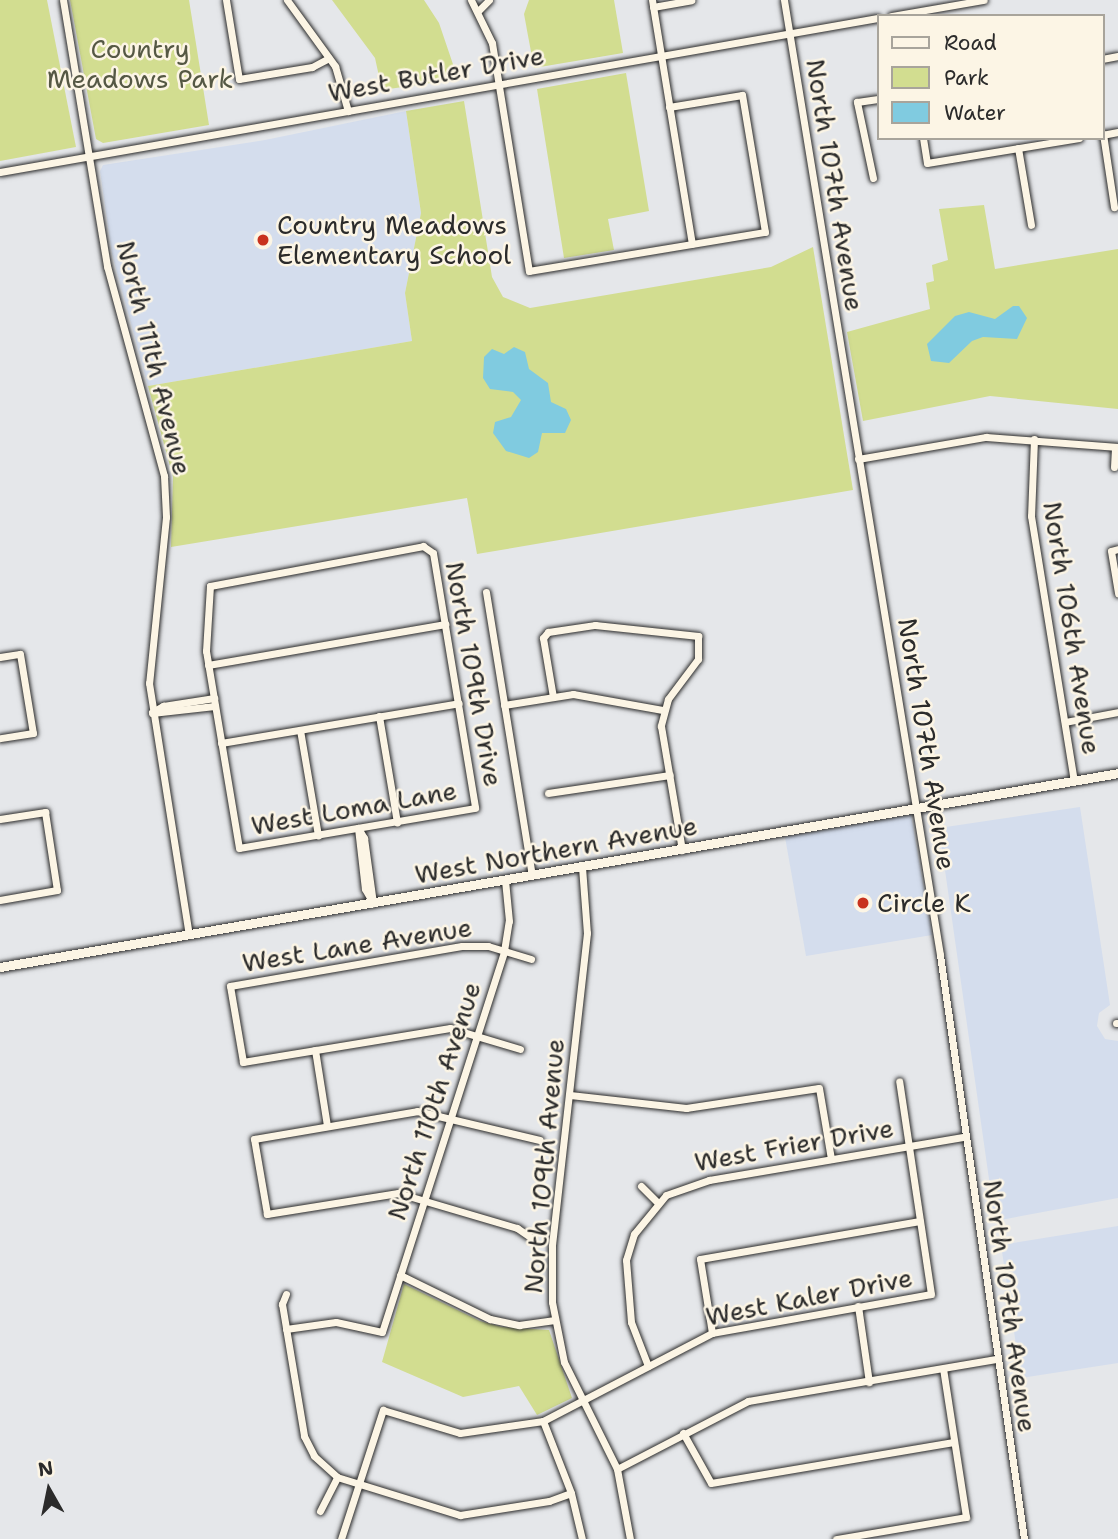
<!DOCTYPE html>
<html>
<head>
<meta charset="utf-8">
<style>
  body { margin:0 }
  #map { position:relative; width:1118px; height:1539px; overflow:hidden; background:#e5e7ea; font-family:"Shantell Sans",sans-serif }
  div>[style] { position:absolute }
  .built>* { inset:0; background:#d4dded }
  .green>* { inset:0; background:#d2dd90 }
  .water>* { inset:0; background:#80cbe0 }
  .roads { filter:drop-shadow(0 0 2px #2b2b2b) drop-shadow(0 0 2px #2b2b2b) }
  .minor>* { height:7px; margin:-3.5px; padding:0 3.5px; transform-origin:3.5px; border-radius:3.5px; background:#fcf5e5 }
  .major>* { height:9px; margin:-4.5px; padding:0 4.5px; transform-origin:4.5px; border-radius:4.5px; background:#fcf5e5 }
  .dots>* { width:19px; height:19px; translate:-50% -50%; box-sizing:border-box; border:4px solid #fcf5e5; border-radius:50% }
  span { translate:-50% -50%; white-space:nowrap; text-align:center; line-height:1.15; -webkit-text-stroke:5px #fcf5e5; paint-order:stroke }
  .park-label { font-size:26px; color:#555844 }
  .street-label { font-size:26px; color:#2b2b2b }
  .poi-label { font-size:26px; color:#2b2b2b }
  .left { translate:0 -50%; text-align:left }
  .legend { position:absolute; left:877px; top:14px; width:228px; height:126px; box-sizing:border-box; background:#fcf5e5; border:2px solid #a8a49b; margin:0; padding:9px 12px; list-style:none; font-size:21px; color:#2b2b2b }
  .legend li { display:flex; align-items:center; gap:14px; height:35px }
  .legend b { width:35px; border:2px solid #a8a49b }
  .north { position:absolute; left:14px; top:1455px; width:70px; height:70px; -webkit-text-stroke:5px #fcf5e5; paint-order:stroke; rotate:351deg; font-size:19px; font-weight:700; line-height:28px; text-align:center; color:#2b2b2b }
  .north::after { content:''; display:block; margin:auto; width:24px; height:32px; background:#2b2b2b; clip-path:polygon(50% 0,100% 100%,50% 72%,0 100%) }
</style>
</head>
<body>
<div id="map">
  <div class="built">
    <i style="clip-path:polygon(406px 111px,421px 213px,405px 293px,412px 341px,148px 386px,112px 254px,100px 171px,103px 165px,265px 140px)"></i>
    <i style="clip-path:polygon(1080px 807px,1110px 1005px,1099px 1013px,1097px 1026px,1105px 1039px,1118px 1041px,1118px 1198px,995px 1221px,939px 828px)"></i>
    <i style="clip-path:polygon(911px 815px,932px 935px,806px 956px,785px 837px)"></i>
    <i style="clip-path:polygon(1118px 1226px,1118px 1363px,1021px 1378px,1001px 1245px)"></i>
  </div>
  <div class="green">
    <i style="clip-path:polygon(0 0,47px 0,76px 147px,0 161px)"></i>
    <i style="clip-path:polygon(70px 0,189px 0,209px 125px,103px 143px,96px 139px)"></i>
    <i style="clip-path:polygon(332px 0,424px 0,439px 23px,458px 79px,382px 90px,375px 58px)"></i>
    <i style="clip-path:polygon(529px 0,614px 0,623px 53px,534px 68px,524px 14px)"></i>
    <i style="clip-path:polygon(626px 73px,649px 211px,608px 219px,614px 250px,564px 258px,537px 89px)"></i>
    <i style="clip-path:polygon(464px 101px,492px 277px,503px 297px,530px 308px,771px 267px,813px 247px,853px 490px,477px 554px,467px 498px,171px 547px,173px 477px,148px 386px,412px 341px,405px 293px,421px 213px,406px 111px)"></i>
    <i style="clip-path:polygon(984px 205px,995px 269px,1118px 249px,1118px 409px,990px 396px,863px 421px,847px 332px,930px 309px,926px 283px,934px 281px,932px 265px,948px 260px,939px 209px)"></i>
    <i style="clip-path:polygon(404px 1284px,480px 1321px,502px 1327px,549px 1330px,572px 1398px,537px 1415px,519px 1386px,463px 1397px,382px 1362px)"></i>
  </div>
  <div class="water">
    <i style="clip-path:polygon(1013px 306px,1019px 306px,1027px 318px,1017px 339px,983px 337px,972px 341px,949px 363px,931px 361px,927px 344px,955px 316px,969px 312px,995px 319px)"></i>
    <i style="clip-path:polygon(514px 347px,525px 352px,529px 369px,548px 383px,551px 402px,566px 409px,571px 420px,565px 433px,542px 433px,538px 452px,529px 458px,506px 451px,493px 433px,495px 422px,511px 417px,521px 400px,513px 392px,490px 389px,483px 378px,484px 357px,492px 349px,504px 354px)"></i>
  </div>
  <div class="roads">
    <div class="minor">
      <i style="left:63px;top:0;width:270px;rotate:80.6deg"></i>
      <i style="left:107px;top:266px;width:218px;rotate:74.8deg"></i>
      <i style="left:164px;top:476px;width:41px;rotate:87.2deg"></i>
      <i style="left:166px;top:517px;width:167px;rotate:95.8deg"></i>
      <i style="left:149px;top:683px;width:255px;rotate:81deg"></i>
      <i style="left:226px;top:0;width:80px;rotate:80.7deg"></i>
      <i style="left:239px;top:79px;width:74px;rotate:-9.3deg"></i>
      <i style="left:312px;top:67px;width:19px;rotate:-28deg"></i>
      <i style="left:287px;top:0;width:82px;rotate:54deg"></i>
      <i style="left:335px;top:66px;width:47px;rotate:73.9deg"></i>
      <i style="left:471px;top:0;width:48px;rotate:64deg"></i>
      <i style="left:492px;top:43px;width:231px;rotate:80.8deg"></i>
      <i style="left:529px;top:271px;width:239px;rotate:-9.4deg"></i>
      <i style="left:765px;top:232px;width:139px;rotate:-99.5deg"></i>
      <i style="left:742px;top:95px;width:74px;rotate:170.7deg"></i>
      <i style="left:652px;top:0;width:247px;rotate:80.7deg"></i>
      <i style="left:784px;top:0;width:968px;rotate:80.72deg"></i>
      <i style="left:940px;top:955px;width:590px;rotate:81.81deg"></i>
      <i style="left:653px;top:7px;width:39px;rotate:-10deg"></i>
      <i style="left:479px;top:10px;width:14px;rotate:-45deg"></i>
      <i style="left:891px;top:16px;width:94px;rotate:-9.8deg"></i>
      <i style="left:1102px;top:59px;width:16px;rotate:-11deg"></i>
      <i style="left:1103px;top:134px;width:74px;rotate:81.4deg"></i>
      <i style="left:1102px;top:135px;width:16px;rotate:-11deg"></i>
      <i style="left:923px;top:138px;width:25px;rotate:81deg"></i>
      <i style="left:927px;top:163px;width:154px;rotate:-9.3deg"></i>
      <i style="left:1018px;top:148px;width:78px;rotate:80.4deg"></i>
      <i style="left:0;top:172px;width:891px;rotate:-9.95deg"></i>
      <i style="left:873px;top:178px;width:78px;rotate:-101.9deg"></i>
      <i style="left:857px;top:102px;width:21px;rotate:-8deg"></i>
      <i style="left:1034px;top:439px;width:77px;rotate:92.2deg"></i>
      <i style="left:1031px;top:516px;width:268px;rotate:80.8deg"></i>
      <i style="left:858px;top:459px;width:130px;rotate:-9.8deg"></i>
      <i style="left:986px;top:437px;width:132px;rotate:4.3deg"></i>
      <i style="left:1114px;top:467px;width:20px;rotate:-87deg"></i>
      <i style="left:423px;top:546px;width:12px;rotate:35deg"></i>
      <i style="left:433px;top:553px;width:258px;rotate:80.6deg"></i>
      <i style="left:475px;top:808px;width:239px;rotate:170.4deg"></i>
      <i style="left:239px;top:848px;width:200px;rotate:-99.5deg"></i>
      <i style="left:206px;top:651px;width:65px;rotate:-86.5deg"></i>
      <i style="left:210px;top:586px;width:217px;rotate:-10.6deg"></i>
      <i style="left:1118px;top:549px;width:7px;rotate:164deg"></i>
      <i style="left:1111px;top:551px;width:43px;rotate:80.5deg"></i>
      <i style="left:486px;top:592px;width:287px;rotate:80.8deg"></i>
      <i style="left:0;top:657px;width:20px;rotate:-9deg"></i>
      <i style="left:20px;top:654px;width:80px;rotate:80.7deg"></i>
      <i style="left:33px;top:733px;width:33px;rotate:171deg"></i>
      <i style="left:208px;top:665px;width:241px;rotate:-9.8deg"></i>
      <i style="left:553px;top:697px;width:60px;rotate:-99.6deg"></i>
      <i style="left:543px;top:638px;width:8px;rotate:-50deg"></i>
      <i style="left:548px;top:632px;width:48px;rotate:-8.5deg"></i>
      <i style="left:595px;top:625px;width:104px;rotate:6.1deg"></i>
      <i style="left:698px;top:636px;width:23px;rotate:90deg"></i>
      <i style="left:698px;top:659px;width:50px;rotate:126.9deg"></i>
      <i style="left:668px;top:699px;width:28px;rotate:105deg"></i>
      <i style="left:661px;top:726px;width:126px;rotate:80.4deg"></i>
      <i style="left:504px;top:705px;width:70px;rotate:-9.1deg"></i>
      <i style="left:573px;top:694px;width:91px;rotate:10.1deg"></i>
      <i style="left:152px;top:712px;width:13px;rotate:-29deg"></i>
      <i style="left:163px;top:706px;width:52px;rotate:-8.9deg"></i>
      <i style="left:152px;top:713px;width:63px;rotate:-6.3deg"></i>
      <i style="left:379px;top:716px;width:108px;rotate:80.4deg"></i>
      <i style="left:1065px;top:722px;width:54px;rotate:-10.7deg"></i>
      <i style="left:300px;top:730px;width:107px;rotate:80.3deg"></i>
      <i style="left:221px;top:743px;width:241px;rotate:-9.5deg"></i>
      <i style="left:548px;top:793px;width:123px;rotate:-8.4deg"></i>
      <i style="left:0;top:819px;width:46px;rotate:-8.8deg"></i>
      <i style="left:45px;top:812px;width:79px;rotate:81.3deg"></i>
      <i style="left:57px;top:890px;width:58px;rotate:170deg"></i>
      <i style="left:358px;top:828px;width:61px;rotate:83.5deg"></i>
      <i style="left:365px;top:889px;width:16px;rotate:60deg"></i>
      <i style="left:358px;top:828px;width:12px;rotate:59deg"></i>
      <i style="left:364px;top:838px;width:66px;rotate:82.1deg"></i>
      <i style="left:582px;top:867px;width:66px;rotate:85.7deg"></i>
      <i style="left:587px;top:933px;width:315px;rotate:96.4deg"></i>
      <i style="left:552px;top:1246px;width:56px;rotate:90deg"></i>
      <i style="left:552px;top:1302px;width:61px;rotate:78.7deg"></i>
      <i style="left:564px;top:1362px;width:119px;rotate:63.6deg"></i>
      <i style="left:617px;top:1469px;width:71px;rotate:79.5deg"></i>
      <i style="left:1116px;top:1023px;width:2px"></i>
      <i style="left:520px;top:1049px;width:73px;rotate:-163.3deg"></i>
      <i style="left:450px;top:1028px;width:210px;rotate:170.7deg"></i>
      <i style="left:243px;top:1062px;width:77px;rotate:-99.7deg"></i>
      <i style="left:230px;top:986px;width:235px;rotate:-9.8deg"></i>
      <i style="left:462px;top:946px;width:26px"></i>
      <i style="left:488px;top:946px;width:45px;rotate:16.8deg"></i>
      <i style="left:315px;top:1050px;width:77px;rotate:81deg"></i>
      <i style="left:570px;top:1095px;width:117px;rotate:6.4deg"></i>
      <i style="left:686px;top:1108px;width:134px;rotate:-8.6deg"></i>
      <i style="left:819px;top:1088px;width:72px;rotate:80.4deg"></i>
      <i style="left:641px;top:1186px;width:23px;rotate:45deg"></i>
      <i style="left:530px;top:1237px;width:16px;rotate:-145deg"></i>
      <i style="left:517px;top:1228px;width:124px;rotate:-163.6deg"></i>
      <i style="left:398px;top:1193px;width:133px;rotate:170.9deg"></i>
      <i style="left:267px;top:1214px;width:76px;rotate:-99.8deg"></i>
      <i style="left:254px;top:1139px;width:165px;rotate:-9.7deg"></i>
      <i style="left:417px;top:1111px;width:126px;rotate:13.3deg"></i>
      <i style="left:400px;top:1275px;width:100px;rotate:26.1deg"></i>
      <i style="left:490px;top:1319px;width:30px;rotate:12deg"></i>
      <i style="left:519px;top:1325px;width:36px;rotate:-8deg"></i>
      <i style="left:286px;top:1294px;width:11px;rotate:112deg"></i>
      <i style="left:282px;top:1304px;width:134px;rotate:80.5deg"></i>
      <i style="left:304px;top:1436px;width:22px;rotate:63deg"></i>
      <i style="left:314px;top:1456px;width:31px;rotate:42deg"></i>
      <i style="left:337px;top:1477px;width:129px;rotate:17.2deg"></i>
      <i style="left:460px;top:1515px;width:90px;rotate:-8.9deg"></i>
      <i style="left:549px;top:1501px;width:23px;rotate:-20deg"></i>
      <i style="left:858px;top:1306px;width:77px;rotate:81.8deg"></i>
      <i style="left:286px;top:1329px;width:50px;rotate:-8deg"></i>
      <i style="left:336px;top:1322px;width:47px;rotate:12.3deg"></i>
      <i style="left:382px;top:1332px;width:400px;rotate:-72.2deg"></i>
      <i style="left:504px;top:951px;width:30px;rotate:-81deg"></i>
      <i style="left:509px;top:921px;width:41px;rotate:-95.6deg"></i>
      <i style="left:712px;top:1333px;width:75px;rotate:-99.2deg"></i>
      <i style="left:700px;top:1259px;width:223px;rotate:-9.8deg"></i>
      <i style="left:648px;top:1366px;width:47px;rotate:-111.1deg"></i>
      <i style="left:631px;top:1322px;width:62px;rotate:-94.6deg"></i>
      <i style="left:626px;top:1260px;width:27px;rotate:-73deg"></i>
      <i style="left:634px;top:1234px;width:50px;rotate:-50.6deg"></i>
      <i style="left:666px;top:1195px;width:46px;rotate:-19.2deg"></i>
      <i style="left:709px;top:1180px;width:259px;rotate:-9.6deg"></i>
      <i style="left:543px;top:1421px;width:77px;rotate:68.7deg"></i>
      <i style="left:571px;top:1493px;width:47px;rotate:76.6deg"></i>
      <i style="left:683px;top:1433px;width:57px;rotate:60.8deg"></i>
      <i style="left:711px;top:1483px;width:246px;rotate:-9.6deg"></i>
      <i style="left:617px;top:1469px;width:148px;rotate:-27.4deg"></i>
      <i style="left:748px;top:1401px;width:253px;rotate:-9.6deg"></i>
      <i style="left:320px;top:1511px;width:38px;rotate:-63deg"></i>
      <i style="left:341px;top:1539px;width:136px;rotate:-72deg"></i>
      <i style="left:383px;top:1410px;width:80px;rotate:16.6deg"></i>
      <i style="left:460px;top:1433px;width:84px;rotate:-8.2deg"></i>
      <i style="left:543px;top:1421px;width:191px;rotate:-27.5deg"></i>
      <i style="left:712px;top:1333px;width:222px;rotate:-10.1deg"></i>
      <i style="left:931px;top:1294px;width:215px;rotate:-98.5deg"></i>
      <i style="left:836px;top:1539px;width:132px;rotate:-9.6deg"></i>
      <i style="left:966px;top:1517px;width:150px;rotate:-98.8deg"></i>
    </div>
    <div class="major">
      <i style="left:0;top:967px;width:1135px;rotate:-9.84deg"></i>
    </div>
  </div>
  <div class="dots">
    <i style="left:263px;top:240px;background:#c8321e"></i>
    <i style="left:863px;top:903px;background:#c8321e"></i>
  </div>
  <div class="park-label">
    <span style="left:140px;top:64px">Country<br>Meadows Park</span>
  </div>
  <div class="street-label">
    <span style="left:436px;top:74px;rotate:-10deg">West Butler Drive</span>
    <span style="left:835px;top:185px;rotate:81deg">North 107th Avenue</span>
    <span style="left:154px;top:358px;rotate:76deg">North 111th Avenue</span>
    <span style="left:1072px;top:628px;rotate:81deg">North 106th Avenue</span>
    <span style="left:474px;top:674px;rotate:80deg">North 109th Drive</span>
    <span style="left:927px;top:744px;rotate:81deg">North 107th Avenue</span>
    <span style="left:354px;top:808px;rotate:-10deg">West Loma Lane</span>
    <span style="left:556px;top:850px;rotate:-10deg">West Northern Avenue</span>
    <span style="left:357px;top:945px;rotate:-9deg">West Lane Avenue</span>
    <span style="left:434px;top:1101px;rotate:-72deg">North 110th Avenue</span>
    <span style="left:794px;top:1145px;rotate:-10deg">West Frier Drive</span>
    <span style="left:544px;top:1166px;rotate:-85deg">North 109th Avenue</span>
    <span style="left:809px;top:1297px;rotate:-11deg">West Kaler Drive</span>
    <span style="left:1010px;top:1306px;rotate:82deg">North 107th Avenue</span>
  </div>
  <div class="poi-label">
    <span class="left" style="left:277px;top:240px">Country Meadows<br>Elementary School</span>
    <span class="left" style="left:877px;top:903px">Circle K</span>
  </div>
  <ul class="legend">
  <li><b style="height:9px;background:#fcf5e5"></b>Road</li>
  <li><b style="height:19px;background:#d2dd90"></b>Park</li>
  <li><b style="height:19px;background:#80cbe0"></b>Water</li>
  </ul>
  <div class="north">N</div>
</div>
</body>
</html>
